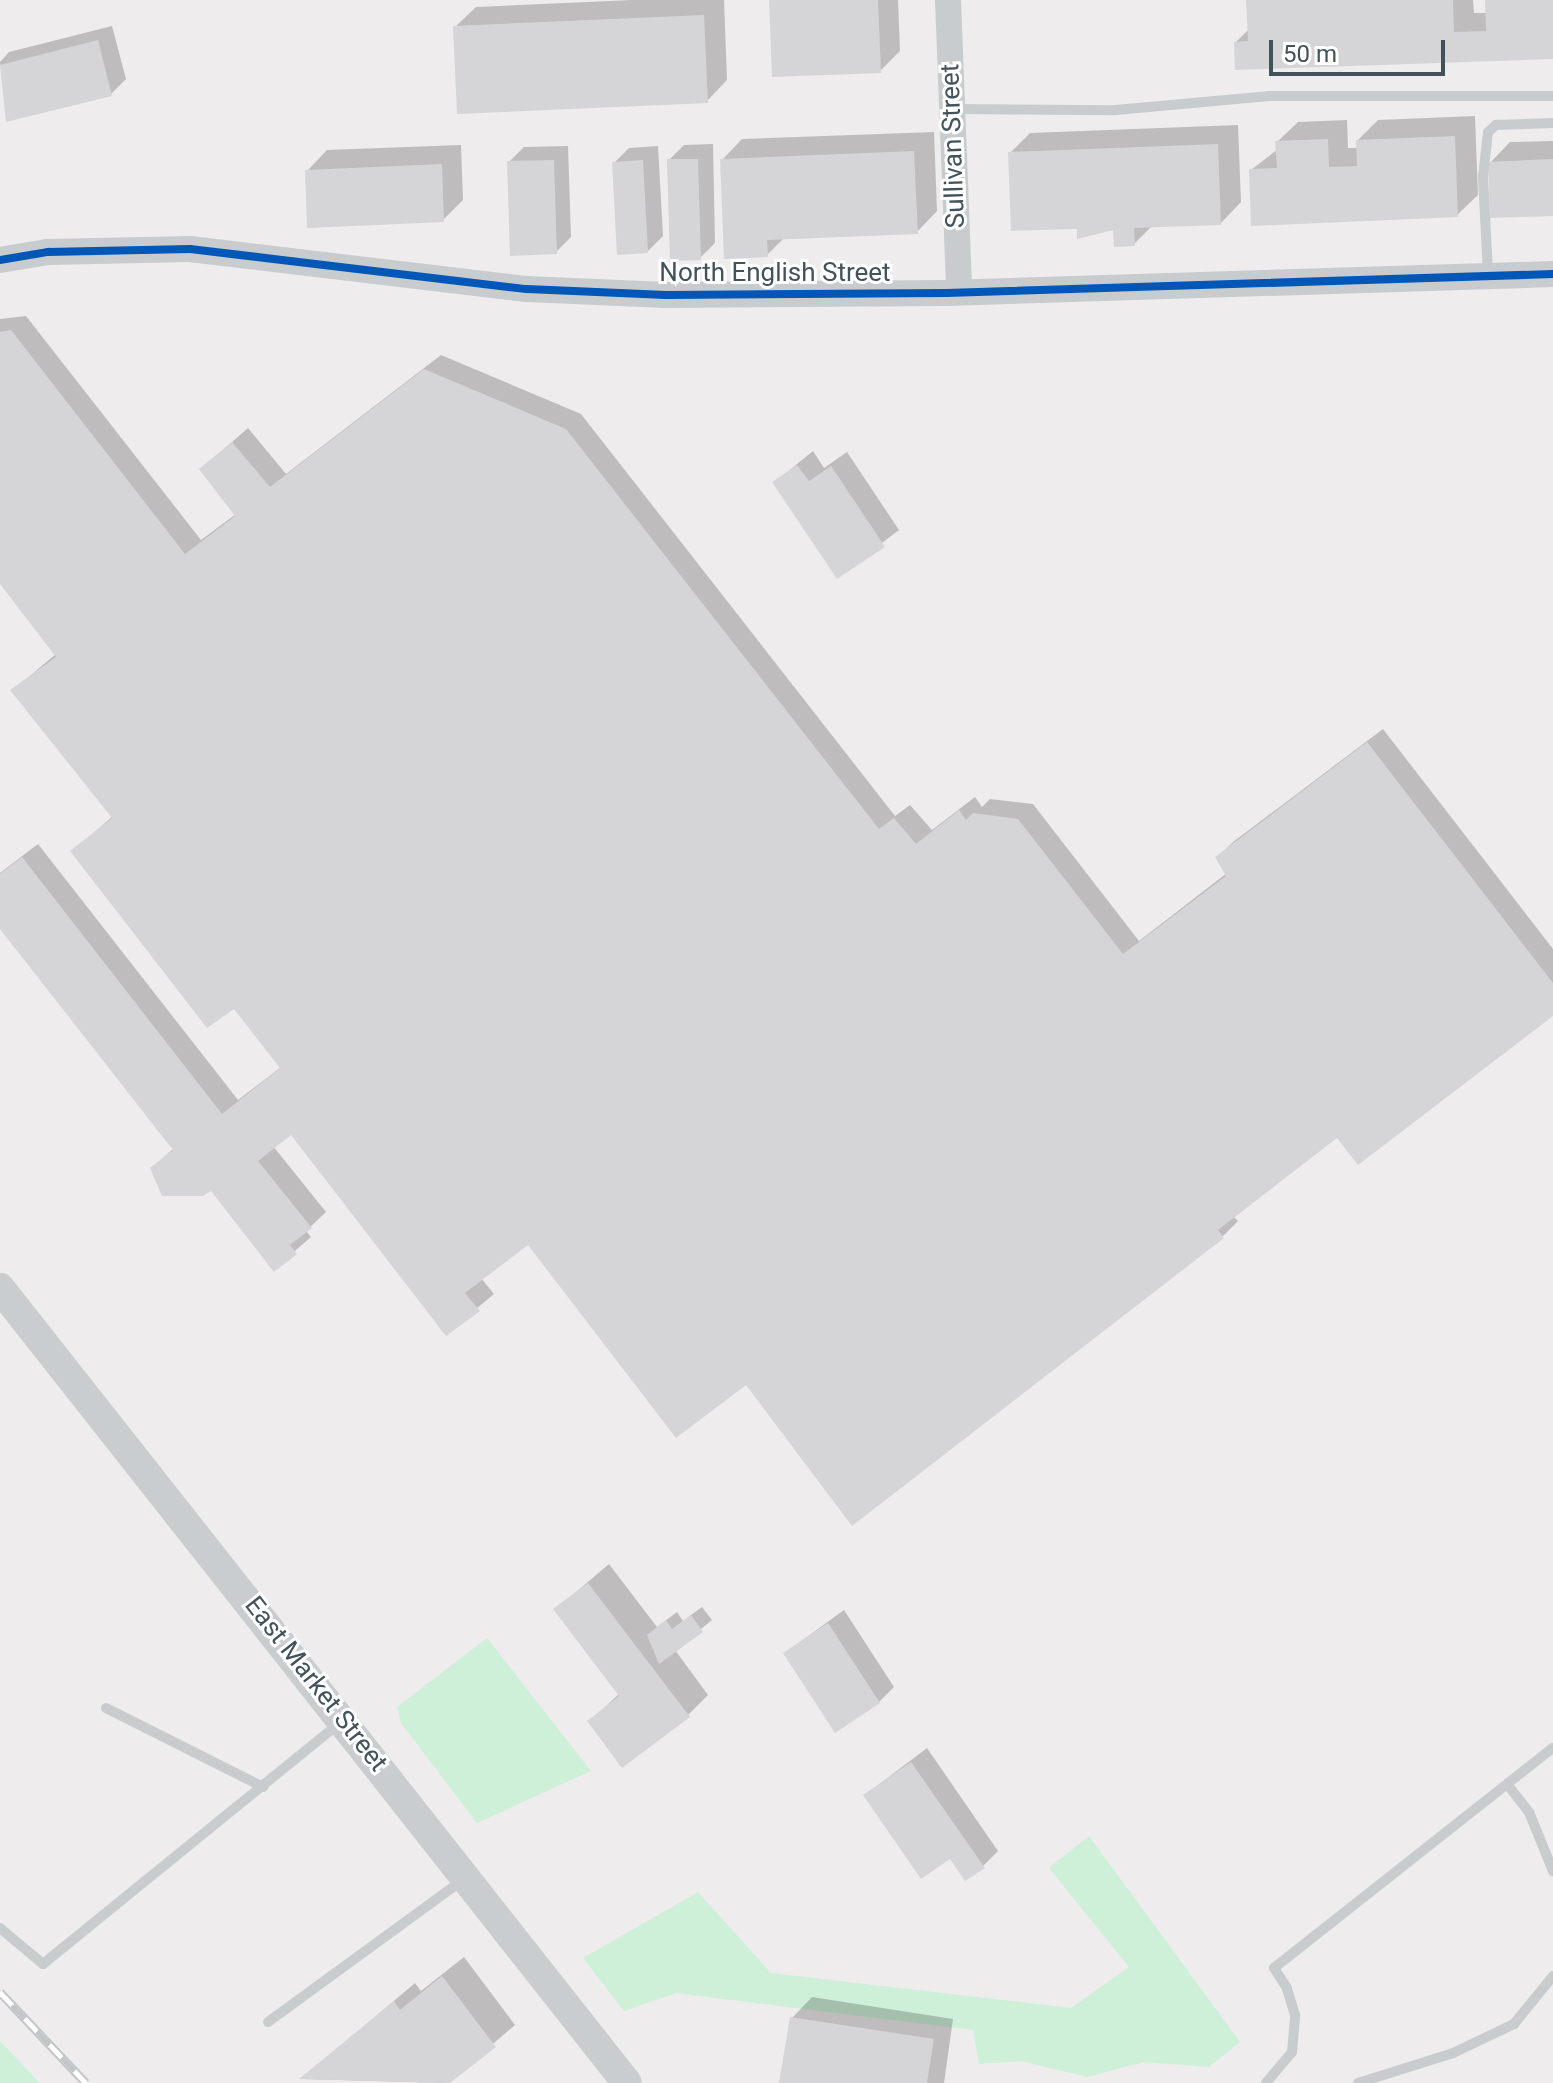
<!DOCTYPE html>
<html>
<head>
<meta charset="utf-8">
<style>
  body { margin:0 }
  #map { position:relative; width:1553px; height:2083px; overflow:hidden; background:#eeeced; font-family:Roboto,sans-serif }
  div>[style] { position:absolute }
  .green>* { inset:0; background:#cef0d8 }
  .shadow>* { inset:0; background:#0003 }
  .building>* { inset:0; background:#d5d5d7 }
  .service>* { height:10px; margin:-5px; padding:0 5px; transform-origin:5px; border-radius:5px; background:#c8ccce }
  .tertiary>* { height:26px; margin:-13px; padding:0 13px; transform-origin:13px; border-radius:13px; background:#c8ccce }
  .secondary>* { height:30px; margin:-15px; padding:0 15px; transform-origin:15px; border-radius:15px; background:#c9cdd0 }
  .rail>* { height:9px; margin-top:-4.5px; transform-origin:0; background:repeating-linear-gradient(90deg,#fff 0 18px,#c3c5c7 0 36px); box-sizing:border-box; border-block:2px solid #c3c5c7 }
  .cycleway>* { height:8px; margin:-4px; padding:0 4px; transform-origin:4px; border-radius:4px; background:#0057b8 }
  span { translate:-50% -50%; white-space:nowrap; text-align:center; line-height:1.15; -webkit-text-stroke:6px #fff; paint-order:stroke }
  .street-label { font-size:26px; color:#42525b }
  .scale { position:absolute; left:1269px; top:40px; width:176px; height:36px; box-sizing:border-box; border:4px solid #42525b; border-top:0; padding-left:10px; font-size:24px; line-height:28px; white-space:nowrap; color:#42525b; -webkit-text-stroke:6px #fff; paint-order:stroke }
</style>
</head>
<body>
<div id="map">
  <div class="green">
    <i style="clip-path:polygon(487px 1638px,591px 1771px,477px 1823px,401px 1723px,397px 1707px)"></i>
    <i style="clip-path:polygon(1089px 1836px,1240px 2042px,1209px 2067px,1144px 2062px,1087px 2077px,1021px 2061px,979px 2064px,973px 2030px,676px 1993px,624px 2011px,583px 1958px,698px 1892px,771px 1973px,1071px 2008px,1129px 1967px,1049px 1868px)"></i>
    <i style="clip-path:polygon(0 2041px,40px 2083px,0 2083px)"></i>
  </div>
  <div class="shadow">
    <i style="clip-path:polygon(632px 0,724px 0,727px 80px,707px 101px,455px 27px,476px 7px)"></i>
    <i style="clip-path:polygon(771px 0,898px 0,900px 51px,880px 71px)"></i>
    <i style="clip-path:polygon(1248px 0,1473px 0,1474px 13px,1487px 13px,1487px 0,1553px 0,1553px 57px,1236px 42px,1249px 29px)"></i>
    <i style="clip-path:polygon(112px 26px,126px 79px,111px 94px,7px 120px,0 62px,9px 52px)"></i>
    <i style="clip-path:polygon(1475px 116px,1478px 195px,1457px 215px,1251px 170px,1278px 149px,1277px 142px,1298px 122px,1347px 120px,1348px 148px,1358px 148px,1358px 140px,1378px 120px)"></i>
    <i style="clip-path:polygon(1238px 125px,1241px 202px,1221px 223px,1153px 225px,1134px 244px,1115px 228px,1079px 227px,1010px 153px,1030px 133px)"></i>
    <i style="clip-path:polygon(934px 132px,937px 211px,917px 232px,785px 237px,767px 255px,722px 160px,742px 139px)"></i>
    <i style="clip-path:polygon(1553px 141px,1553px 214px,1490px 163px,1510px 142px)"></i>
    <i style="clip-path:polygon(713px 144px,715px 243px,700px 258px,669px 160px,684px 145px)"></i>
    <i style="clip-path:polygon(461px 145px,463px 200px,443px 220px,307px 171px,327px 150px)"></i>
    <i style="clip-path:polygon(568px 146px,571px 237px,556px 252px,509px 162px,524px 147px)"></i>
    <i style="clip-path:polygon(658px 146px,663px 236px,648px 251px,614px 163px,629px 148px)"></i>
    <i style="clip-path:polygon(26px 316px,201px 540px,236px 514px,201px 469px,248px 428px,286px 474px,441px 355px,581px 414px,895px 816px,910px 805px,932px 830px,975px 797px,982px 807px,990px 799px,1033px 804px,1139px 941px,1227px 873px,1218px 857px,1233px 842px,1383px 729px,1553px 949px,1553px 1013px,1337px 1135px,1233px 1216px,1238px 1221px,1223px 1236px,852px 1523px,746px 1382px,528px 1242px,481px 1278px,494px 1294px,446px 1334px,291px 1132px,273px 1146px,326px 1212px,306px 1231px,311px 1237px,274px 1269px,211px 1188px,152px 1168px,174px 1148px,0 926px,0 873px,38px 844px,238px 1100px,281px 1067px,234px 1006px,73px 851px,113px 816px,13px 690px,56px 654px,0 580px,0 319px)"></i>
    <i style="clip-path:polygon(813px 451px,824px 468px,847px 452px,899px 530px,837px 577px,775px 482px)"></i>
    <i style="clip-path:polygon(609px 1564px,657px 1627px,677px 1612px,683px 1621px,702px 1607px,712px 1620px,675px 1650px,708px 1695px,688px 1715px,590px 1721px,620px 1693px,556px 1609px)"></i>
    <i style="clip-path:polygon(844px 1610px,894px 1687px,879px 1702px,785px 1653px)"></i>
    <i style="clip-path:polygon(927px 1748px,998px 1851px,983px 1866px,950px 1857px,865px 1795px)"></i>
    <i style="clip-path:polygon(464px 1957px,515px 2025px,447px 2083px,302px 2079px,415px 1983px,421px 1991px)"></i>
    <i style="clip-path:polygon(812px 1997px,953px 2019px,944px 2083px,787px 2083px,792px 2018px)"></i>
  </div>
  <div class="building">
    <i style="clip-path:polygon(769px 0,878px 0,881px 73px,772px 77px)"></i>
    <i style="clip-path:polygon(1246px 0,1453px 0,1454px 32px,1486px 31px,1485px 0,1553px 0,1553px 59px,1235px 70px,1234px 42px,1248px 41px)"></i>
    <i style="clip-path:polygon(704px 15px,708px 103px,457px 114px,453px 26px)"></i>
    <i style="clip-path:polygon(98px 40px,112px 96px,6px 122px,0 65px)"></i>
    <i style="clip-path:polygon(1455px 136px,1458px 217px,1251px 226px,1249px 169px,1277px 168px,1275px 141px,1328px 139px,1329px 167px,1357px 166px,1356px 140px)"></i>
    <i style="clip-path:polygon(1218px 144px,1221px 225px,1134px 228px,1135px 246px,1114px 247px,1113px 230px,1077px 239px,1077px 229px,1011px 231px,1008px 152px)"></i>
    <i style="clip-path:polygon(914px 151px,918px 234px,767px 240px,768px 257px,724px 259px,720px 159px)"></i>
    <i style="clip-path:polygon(667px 159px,698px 159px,701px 260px,670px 261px)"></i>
    <i style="clip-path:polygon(1553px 159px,1553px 216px,1490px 218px,1488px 162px)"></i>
    <i style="clip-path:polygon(554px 160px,557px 254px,510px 256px,507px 161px)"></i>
    <i style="clip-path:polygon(643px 160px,648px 253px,617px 255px,612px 162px)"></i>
    <i style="clip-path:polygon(442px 164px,444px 222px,307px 228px,305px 170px)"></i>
    <i style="clip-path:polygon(11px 330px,185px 554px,235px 516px,199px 469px,232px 442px,270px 487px,424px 369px,566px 429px,879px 829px,894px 818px,916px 844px,959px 810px,966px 820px,973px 813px,1018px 819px,1123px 954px,1226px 876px,1215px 857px,1367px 742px,1553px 983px,1553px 1016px,1358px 1165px,1337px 1138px,1218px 1230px,1224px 1238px,852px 1526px,746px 1385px,676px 1438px,528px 1245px,465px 1293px,480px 1311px,446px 1336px,291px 1135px,258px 1161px,312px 1228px,290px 1245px,297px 1254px,274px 1272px,211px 1191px,203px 1196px,162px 1196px,150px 1168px,173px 1150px,0 929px,0 874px,22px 857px,222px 1114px,280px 1068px,234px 1009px,207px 1028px,70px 851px,112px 818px,10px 690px,56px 657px,0 584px,0 332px)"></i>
    <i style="clip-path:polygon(797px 465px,809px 481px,831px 466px,885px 547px,837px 579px,772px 482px)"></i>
    <i style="clip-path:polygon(588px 1583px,690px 1717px,622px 1768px,587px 1721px,619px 1696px,553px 1609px)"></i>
    <i style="clip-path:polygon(691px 1615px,703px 1632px,659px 1664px,647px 1635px,666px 1620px,672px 1629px)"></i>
    <i style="clip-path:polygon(828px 1623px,880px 1703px,835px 1733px,783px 1653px)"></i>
    <i style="clip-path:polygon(911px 1762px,985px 1868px,965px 1881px,950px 1859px,921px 1879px,863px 1795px)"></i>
    <i style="clip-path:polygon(442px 1976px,496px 2047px,450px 2083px,299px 2079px,394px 2001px,400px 2010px)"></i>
    <i style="clip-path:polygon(790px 2017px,934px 2039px,927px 2083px,779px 2083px)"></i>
  </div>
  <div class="service">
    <i style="left:954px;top:109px;width:162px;rotate:0.4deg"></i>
    <i style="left:1116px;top:110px;width:154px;rotate:-5.2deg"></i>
    <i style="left:1269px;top:96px;width:284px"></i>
    <i style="left:1488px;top:273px;width:96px;rotate:-93deg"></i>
    <i style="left:1483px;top:177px;width:45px;rotate:-83.7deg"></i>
    <i style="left:1488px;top:132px;width:11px;rotate:-41deg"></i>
    <i style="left:1496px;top:125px;width:57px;rotate:-2deg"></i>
    <i style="left:106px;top:1708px;width:176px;rotate:26.7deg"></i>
    <i style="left:1507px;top:1784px;width:36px;rotate:52deg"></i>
    <i style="left:1529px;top:1812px;width:64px;rotate:67.9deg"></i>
    <i style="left:0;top:1928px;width:56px;rotate:39.9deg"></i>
    <i style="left:43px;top:1964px;width:382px;rotate:-39.1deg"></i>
    <i style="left:268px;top:2022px;width:241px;rotate:-36.1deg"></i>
    <i style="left:1266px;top:2083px;width:40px;rotate:-50deg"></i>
    <i style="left:1292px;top:2052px;width:37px;rotate:-85deg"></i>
    <i style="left:1295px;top:2015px;width:28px;rotate:-107deg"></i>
    <i style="left:1287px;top:1988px;width:24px;rotate:-123deg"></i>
    <i style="left:1274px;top:1968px;width:355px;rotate:-38.3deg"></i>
    <i style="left:1358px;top:2083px;width:100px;rotate:-17.5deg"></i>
    <i style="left:1453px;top:2053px;width:68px;rotate:-25.4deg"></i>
    <i style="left:1514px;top:2024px;width:62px;rotate:-50.9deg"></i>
  </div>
  <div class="tertiary">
    <i style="left:948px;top:0;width:292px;rotate:87.8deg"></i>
    <i style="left:0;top:260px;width:49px;rotate:-9.5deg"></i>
    <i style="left:48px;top:252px;width:142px;rotate:-1.2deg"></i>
    <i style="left:190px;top:249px;width:339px;rotate:6.8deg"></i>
    <i style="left:527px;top:289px;width:139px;rotate:2.5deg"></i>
    <i style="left:666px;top:295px;width:280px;rotate:-0.4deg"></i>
    <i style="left:946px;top:293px;width:607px;rotate:-1.79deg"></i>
  </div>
  <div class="secondary">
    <i style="left:0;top:1288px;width:1012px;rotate:51.74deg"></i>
  </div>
  <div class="rail">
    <i style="left:0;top:1992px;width:125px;rotate:46.6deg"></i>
  </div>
  <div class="cycleway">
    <i style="left:0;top:260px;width:49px;rotate:-9.5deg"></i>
    <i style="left:48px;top:252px;width:142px;rotate:-1.2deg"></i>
    <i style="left:190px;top:249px;width:339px;rotate:6.8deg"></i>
    <i style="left:527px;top:289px;width:139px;rotate:2.5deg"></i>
    <i style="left:666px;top:295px;width:280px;rotate:-0.4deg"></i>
    <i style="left:946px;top:293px;width:607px;rotate:-1.79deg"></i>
  </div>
  <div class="street-label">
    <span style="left:953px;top:146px;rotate:-92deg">Sullivan Street</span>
    <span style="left:775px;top:273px">North English Street</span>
    <span style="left:316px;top:1684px;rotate:52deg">East Market Street</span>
  </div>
  <div class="scale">50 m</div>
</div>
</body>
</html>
